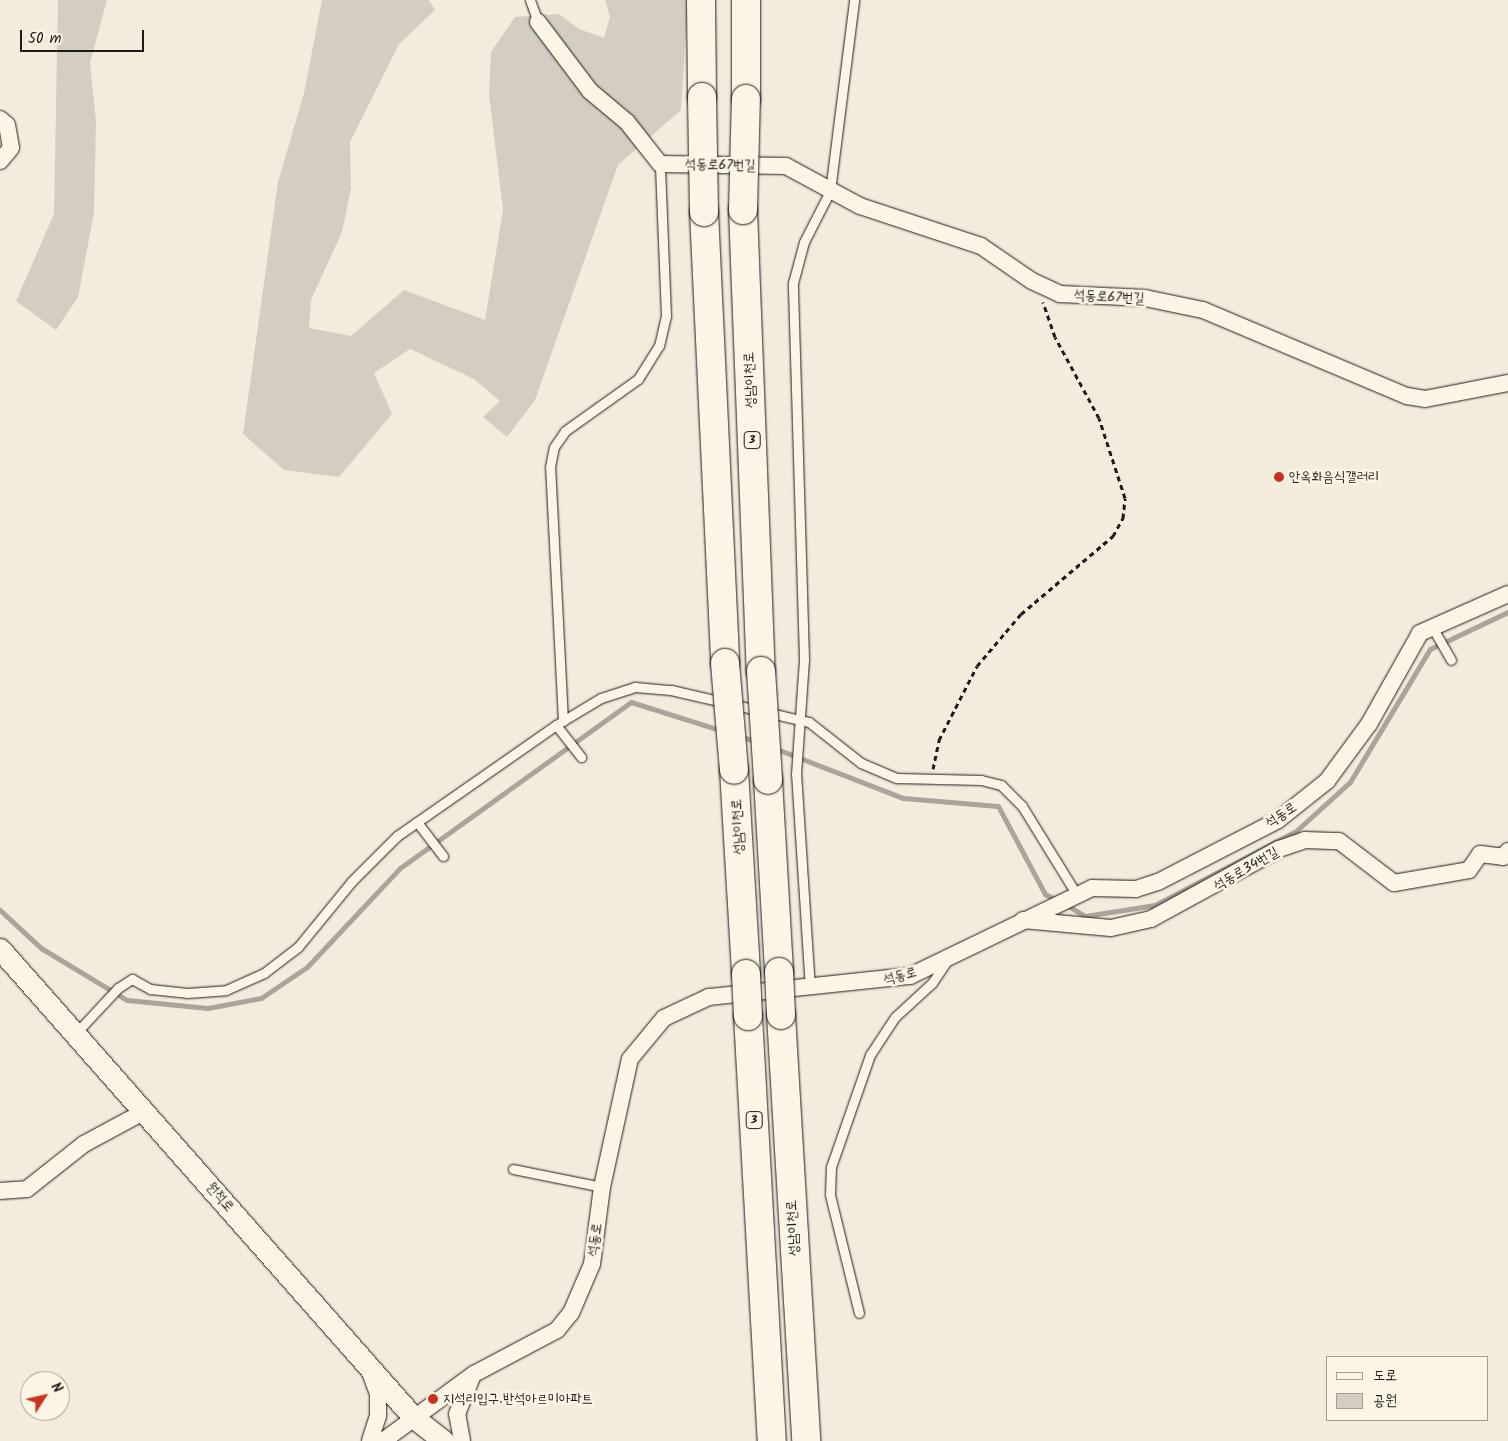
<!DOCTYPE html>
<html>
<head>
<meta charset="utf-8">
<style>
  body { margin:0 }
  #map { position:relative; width:1508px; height:1441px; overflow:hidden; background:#f3ecdd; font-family:Kalam,"Poor Story",sans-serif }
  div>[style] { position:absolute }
  .green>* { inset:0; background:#d3cec1 }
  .stream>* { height:5px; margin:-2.5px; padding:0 2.5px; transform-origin:2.5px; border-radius:2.5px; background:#aaa59b }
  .path>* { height:3px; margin-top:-1.5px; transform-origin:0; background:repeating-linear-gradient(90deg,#1c1c1c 0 5px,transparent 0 9px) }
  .roads { filter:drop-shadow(0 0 1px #1c1c1c) drop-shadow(0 0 1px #1c1c1c) }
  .service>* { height:9px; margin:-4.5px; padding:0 4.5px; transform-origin:4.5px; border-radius:4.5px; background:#fcf5e5 }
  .minor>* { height:16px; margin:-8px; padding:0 8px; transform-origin:8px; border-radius:8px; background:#fcf5e5 }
  .tertiary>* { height:21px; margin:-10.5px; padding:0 10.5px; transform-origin:10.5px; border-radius:10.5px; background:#fcf5e5 }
  .trunk>* { height:28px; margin:-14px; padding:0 14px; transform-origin:14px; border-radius:14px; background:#fcf5e5 }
  .bridges { filter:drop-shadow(0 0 1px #1c1c1c) drop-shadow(0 0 1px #1c1c1c) }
  .trunk-bridge>* { height:28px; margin:-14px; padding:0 14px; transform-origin:14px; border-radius:14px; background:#fcf5e5 }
  .dots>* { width:14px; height:14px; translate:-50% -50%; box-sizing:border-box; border:2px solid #fcf5e5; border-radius:50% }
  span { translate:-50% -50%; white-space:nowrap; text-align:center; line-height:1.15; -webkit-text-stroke:5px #fcf5e5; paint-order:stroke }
  .shield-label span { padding:1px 4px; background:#fcf5e5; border:1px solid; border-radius:4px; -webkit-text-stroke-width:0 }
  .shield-label { font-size:12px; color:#1c1c1c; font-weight:700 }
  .street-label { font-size:14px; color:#1c1c1c }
  .poi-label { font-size:14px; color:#1c1c1c }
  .left { translate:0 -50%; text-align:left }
  .legend { position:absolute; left:1326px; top:1356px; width:162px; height:65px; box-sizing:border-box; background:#fcf5e5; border:1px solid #a29e95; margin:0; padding:6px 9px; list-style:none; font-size:15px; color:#1c1c1c }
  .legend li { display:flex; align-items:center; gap:10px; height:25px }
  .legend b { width:25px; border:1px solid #a29e95 }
  .north { position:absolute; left:20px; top:1371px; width:50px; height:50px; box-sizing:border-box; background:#fcf5e5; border:1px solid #a29e95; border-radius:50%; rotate:55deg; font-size:14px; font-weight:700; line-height:20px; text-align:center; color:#1c1c1c }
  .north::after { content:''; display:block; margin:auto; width:18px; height:22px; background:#c8321e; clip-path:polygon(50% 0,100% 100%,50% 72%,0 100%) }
  .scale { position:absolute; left:20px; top:30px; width:124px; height:22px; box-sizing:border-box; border:2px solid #1c1c1c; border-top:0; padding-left:6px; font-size:15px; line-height:18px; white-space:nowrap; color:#1c1c1c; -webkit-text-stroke:4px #fcf5e5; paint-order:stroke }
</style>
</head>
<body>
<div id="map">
  <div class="green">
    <i style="clip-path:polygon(58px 0,107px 0,90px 63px,96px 121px,94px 213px,78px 297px,56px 330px,16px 301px,54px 214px)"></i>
    <i style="clip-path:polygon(322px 0,429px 0,435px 10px,399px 44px,350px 142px,351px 188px,342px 232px,311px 300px,309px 328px,351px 336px,404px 290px,485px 320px,503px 210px,489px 94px,491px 52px,515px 17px,559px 14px,579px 29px,604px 38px,610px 17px,605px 0,688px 0,681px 110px,618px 165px,535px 400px,507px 437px,483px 417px,500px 401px,474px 379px,410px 349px,374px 373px,392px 414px,339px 477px,284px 470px,243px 434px,278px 182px,304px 93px)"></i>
  </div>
  <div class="stream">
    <i style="left:739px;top:736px;width:19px;rotate:18deg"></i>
    <i style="left:774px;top:748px;width:138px;rotate:21.2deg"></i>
    <i style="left:903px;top:798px;width:95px;rotate:4.8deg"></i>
    <i style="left:998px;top:806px;width:100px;rotate:61.9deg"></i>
    <i style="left:1045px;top:894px;width:13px;rotate:27deg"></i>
    <i style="left:1065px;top:904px;width:23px;rotate:31deg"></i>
    <i style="left:1085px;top:916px;width:71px;rotate:-8.9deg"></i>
    <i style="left:1155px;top:905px;width:159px;rotate:-27.7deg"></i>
    <i style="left:1296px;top:831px;width:73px;rotate:-42.2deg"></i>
    <i style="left:1350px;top:782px;width:155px;rotate:-59deg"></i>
    <i style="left:1430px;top:649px;width:86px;rotate:-25.4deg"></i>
    <i style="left:0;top:910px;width:56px;rotate:42.8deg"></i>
    <i style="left:41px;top:948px;width:100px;rotate:31.2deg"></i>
    <i style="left:127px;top:1000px;width:81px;rotate:5.6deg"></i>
    <i style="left:208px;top:1008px;width:54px;rotate:-10.7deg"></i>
    <i style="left:261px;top:998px;width:55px;rotate:-34deg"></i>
    <i style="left:307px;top:967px;width:136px;rotate:-46.8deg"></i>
    <i style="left:400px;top:868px;width:284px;rotate:-35.7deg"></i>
    <i style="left:631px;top:702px;width:96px;rotate:17.5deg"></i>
  </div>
  <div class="path">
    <i style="left:933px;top:769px;width:30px;rotate:-78deg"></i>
    <i style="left:939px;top:740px;width:83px;rotate:-62.8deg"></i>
    <i style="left:977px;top:666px;width:68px;rotate:-49.8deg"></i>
    <i style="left:1021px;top:614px;width:121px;rotate:-40.3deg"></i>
    <i style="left:1113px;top:536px;width:21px;rotate:-61deg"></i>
    <i style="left:1123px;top:518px;width:20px;rotate:-84deg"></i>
    <i style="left:1125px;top:498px;width:84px;rotate:-108deg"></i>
    <i style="left:1099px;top:418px;width:92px;rotate:-118.5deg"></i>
    <i style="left:1055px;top:337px;width:37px;rotate:-109deg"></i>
  </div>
  <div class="roads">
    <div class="service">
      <i style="left:530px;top:0;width:23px;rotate:70deg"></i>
      <i style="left:1432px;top:627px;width:38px;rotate:60deg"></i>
      <i style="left:563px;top:721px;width:254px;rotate:-92.9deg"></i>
      <i style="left:550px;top:467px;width:20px;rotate:-79deg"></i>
      <i style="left:554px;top:447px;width:19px;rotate:-55deg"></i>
      <i style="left:565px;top:431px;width:90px;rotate:-35.5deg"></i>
      <i style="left:638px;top:379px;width:39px;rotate:-58deg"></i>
      <i style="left:659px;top:346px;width:31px;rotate:-77deg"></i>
      <i style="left:666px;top:316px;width:152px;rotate:-92.3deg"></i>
      <i style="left:556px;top:725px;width:41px;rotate:52deg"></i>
      <i style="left:417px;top:822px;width:43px;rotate:52.6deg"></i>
      <i style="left:810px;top:989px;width:215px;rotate:-93.7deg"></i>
      <i style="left:796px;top:774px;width:115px;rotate:-86deg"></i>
      <i style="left:804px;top:659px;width:376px;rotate:-91.7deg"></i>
      <i style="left:793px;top:283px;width:42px;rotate:-75deg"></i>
      <i style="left:804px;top:242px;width:57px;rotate:-63deg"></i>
      <i style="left:830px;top:191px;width:193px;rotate:-82.8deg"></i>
      <i style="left:76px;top:1033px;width:62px;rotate:-47deg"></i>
      <i style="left:118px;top:988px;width:17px;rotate:-33deg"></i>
      <i style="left:132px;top:979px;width:21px;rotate:29deg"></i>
      <i style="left:150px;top:989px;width:37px;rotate:6deg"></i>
      <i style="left:187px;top:993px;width:39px;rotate:-4deg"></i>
      <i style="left:226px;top:990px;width:42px;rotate:-24.1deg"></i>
      <i style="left:264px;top:973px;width:43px;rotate:-37.4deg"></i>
      <i style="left:298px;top:947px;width:85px;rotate:-50.7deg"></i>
      <i style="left:352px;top:881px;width:64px;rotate:-45deg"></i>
      <i style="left:397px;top:836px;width:194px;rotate:-34.9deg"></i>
      <i style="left:556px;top:725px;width:52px;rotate:-31deg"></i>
      <i style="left:601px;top:698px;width:36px;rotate:-18deg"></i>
      <i style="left:635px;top:687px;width:36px;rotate:5deg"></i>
      <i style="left:671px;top:690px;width:142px;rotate:13.1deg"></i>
      <i style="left:809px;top:722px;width:66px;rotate:38.3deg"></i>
      <i style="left:861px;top:763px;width:39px;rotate:23deg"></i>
      <i style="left:897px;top:778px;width:84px;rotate:1.4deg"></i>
      <i style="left:981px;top:780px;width:21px;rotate:14deg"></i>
      <i style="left:1001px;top:785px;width:30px;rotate:45deg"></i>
      <i style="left:1022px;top:806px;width:105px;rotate:58.3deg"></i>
      <i style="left:513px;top:1169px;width:91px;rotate:11.4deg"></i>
      <i style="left:859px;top:1313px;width:122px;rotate:-103.8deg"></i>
      <i style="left:830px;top:1195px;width:28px;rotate:-88deg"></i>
      <i style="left:831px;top:1167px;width:119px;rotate:-70.8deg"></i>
      <i style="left:870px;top:1055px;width:45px;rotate:-56.7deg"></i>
      <i style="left:895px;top:1017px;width:50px;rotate:-42.6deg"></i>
      <i style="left:932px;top:983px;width:25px;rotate:-56deg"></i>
    </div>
    <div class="minor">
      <i style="left:538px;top:22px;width:86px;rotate:53deg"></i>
      <i style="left:590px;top:91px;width:48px;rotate:40deg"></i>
      <i style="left:627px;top:122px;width:53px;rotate:51.8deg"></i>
      <i style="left:660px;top:164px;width:126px;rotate:0.9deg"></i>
      <i style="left:786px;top:166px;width:84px;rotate:28.4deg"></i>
      <i style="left:860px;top:206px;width:127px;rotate:18.3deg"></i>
      <i style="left:981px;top:246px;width:62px;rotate:34.5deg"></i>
      <i style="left:1032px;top:281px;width:31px;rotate:25deg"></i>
      <i style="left:1060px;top:294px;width:85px;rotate:2.7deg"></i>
      <i style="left:1145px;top:298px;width:59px;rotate:11.7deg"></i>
      <i style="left:1203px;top:310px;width:221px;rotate:22.9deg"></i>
      <i style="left:1407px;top:396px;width:18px;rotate:9deg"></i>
      <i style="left:1425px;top:399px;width:85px;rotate:-10.9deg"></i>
      <i style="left:0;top:119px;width:9px;rotate:41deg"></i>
      <i style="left:7px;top:125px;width:23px;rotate:80deg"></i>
      <i style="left:11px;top:148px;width:17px;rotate:130deg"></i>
      <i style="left:1023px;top:920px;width:88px;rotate:5.2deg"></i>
      <i style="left:1111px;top:928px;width:41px;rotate:-12.7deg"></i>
      <i style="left:1151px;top:919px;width:146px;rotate:-28.7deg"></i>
      <i style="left:1279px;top:849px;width:28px;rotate:-19deg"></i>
      <i style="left:1305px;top:840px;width:34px;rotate:2deg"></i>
      <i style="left:1339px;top:841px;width:69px;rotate:37.4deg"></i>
      <i style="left:1394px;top:883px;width:76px;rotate:-9.8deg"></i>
      <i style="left:1469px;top:870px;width:19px;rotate:-55deg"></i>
      <i style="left:1480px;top:854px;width:23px;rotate:7deg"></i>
      <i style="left:1503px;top:857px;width:8px;rotate:-50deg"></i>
      <i style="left:0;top:1191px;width:27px;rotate:-4deg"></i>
      <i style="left:27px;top:1189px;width:73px;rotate:-38.3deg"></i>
      <i style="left:84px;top:1144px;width:69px;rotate:-28.4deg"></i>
      <i style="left:370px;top:1372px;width:23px;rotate:70deg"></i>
      <i style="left:378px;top:1394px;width:22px;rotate:90deg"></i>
      <i style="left:378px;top:1416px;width:26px;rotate:108deg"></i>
      <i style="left:383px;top:1441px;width:113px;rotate:-36.4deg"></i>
      <i style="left:474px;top:1374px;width:94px;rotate:-27.9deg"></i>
      <i style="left:557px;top:1330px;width:22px;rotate:-51deg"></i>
      <i style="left:571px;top:1313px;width:53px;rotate:-66.8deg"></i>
      <i style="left:592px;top:1264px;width:78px;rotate:-82.6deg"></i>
      <i style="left:602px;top:1187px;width:131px;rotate:-77.7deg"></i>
      <i style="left:630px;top:1059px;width:53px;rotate:-50.3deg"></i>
      <i style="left:664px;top:1018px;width:50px;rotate:-25deg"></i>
      <i style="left:709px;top:997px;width:202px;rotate:-6deg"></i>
      <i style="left:910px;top:976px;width:202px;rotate:-25.8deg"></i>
      <i style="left:1092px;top:888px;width:44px;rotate:1.3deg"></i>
      <i style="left:1136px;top:889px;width:23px;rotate:-18deg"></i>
      <i style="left:1158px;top:882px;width:135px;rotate:-27.3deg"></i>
      <i style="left:1278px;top:820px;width:63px;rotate:-38.5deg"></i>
      <i style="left:1327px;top:781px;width:71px;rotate:-53.6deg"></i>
      <i style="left:1369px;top:724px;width:104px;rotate:-60.7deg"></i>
      <i style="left:1420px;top:633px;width:96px;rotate:-23.9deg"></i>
      <i style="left:462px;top:1441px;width:27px;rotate:-100deg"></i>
      <i style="left:457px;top:1414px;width:40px;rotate:-68deg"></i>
    </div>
    <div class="tertiary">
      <i style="left:0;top:949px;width:624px;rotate:48.57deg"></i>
      <i style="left:413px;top:1417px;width:39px;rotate:38deg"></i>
    </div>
    <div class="trunk">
      <i style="left:701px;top:0;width:97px;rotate:89.4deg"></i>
      <i style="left:746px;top:0;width:99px;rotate:90deg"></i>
      <i style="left:743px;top:210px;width:461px;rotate:87.8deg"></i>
      <i style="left:704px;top:212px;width:451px;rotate:87.3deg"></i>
      <i style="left:734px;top:770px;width:204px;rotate:86.6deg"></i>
      <i style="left:768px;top:780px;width:192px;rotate:86.7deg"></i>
      <i style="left:781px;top:1015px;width:427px;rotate:86.6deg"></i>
      <i style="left:748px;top:1016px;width:426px;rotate:86.8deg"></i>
    </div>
  </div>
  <div class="bridges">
    <div class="trunk-bridge">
      <i style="left:702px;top:97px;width:115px;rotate:89deg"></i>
      <i style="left:743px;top:210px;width:111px;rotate:-88.5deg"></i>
      <i style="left:725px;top:663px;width:107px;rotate:85.2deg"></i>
      <i style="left:761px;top:671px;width:109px;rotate:86.3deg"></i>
      <i style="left:779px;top:972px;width:43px;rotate:87.3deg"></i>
      <i style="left:746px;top:974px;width:42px;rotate:87.3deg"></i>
    </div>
  </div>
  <div class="dots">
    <i style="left:1279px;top:477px;background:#c8321e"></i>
    <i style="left:433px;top:1399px;background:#c8321e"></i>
  </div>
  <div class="shield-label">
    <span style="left:752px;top:440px">3</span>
    <span style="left:754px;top:1120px">3</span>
  </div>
  <div class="street-label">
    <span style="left:720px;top:165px;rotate:1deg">석동로67번길</span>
    <span style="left:1109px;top:297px;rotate:3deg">석동로67번길</span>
    <span style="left:750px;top:380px;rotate:-92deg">성남이천로</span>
    <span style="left:1281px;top:815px;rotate:-33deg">석동로</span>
    <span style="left:738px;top:827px;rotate:-93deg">성남이천로</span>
    <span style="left:1246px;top:869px;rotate:-30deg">석동로34번길</span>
    <span style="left:900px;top:976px;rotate:-15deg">석동로</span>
    <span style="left:220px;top:1197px;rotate:49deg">원적로</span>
    <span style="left:793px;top:1228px;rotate:-93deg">성남이천로</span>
    <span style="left:595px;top:1240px;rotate:-82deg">석동로</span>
  </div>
  <div class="poi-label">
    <span class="left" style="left:1289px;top:477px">안옥화음식갤러리</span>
    <span class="left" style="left:443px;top:1399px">지석리입구.반석아르미아파트</span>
  </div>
  <ul class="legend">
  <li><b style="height:6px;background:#fcf5e5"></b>도로</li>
  <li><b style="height:14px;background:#d3cec1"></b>공원</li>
  </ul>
  <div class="north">N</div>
  <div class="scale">50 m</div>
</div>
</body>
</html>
